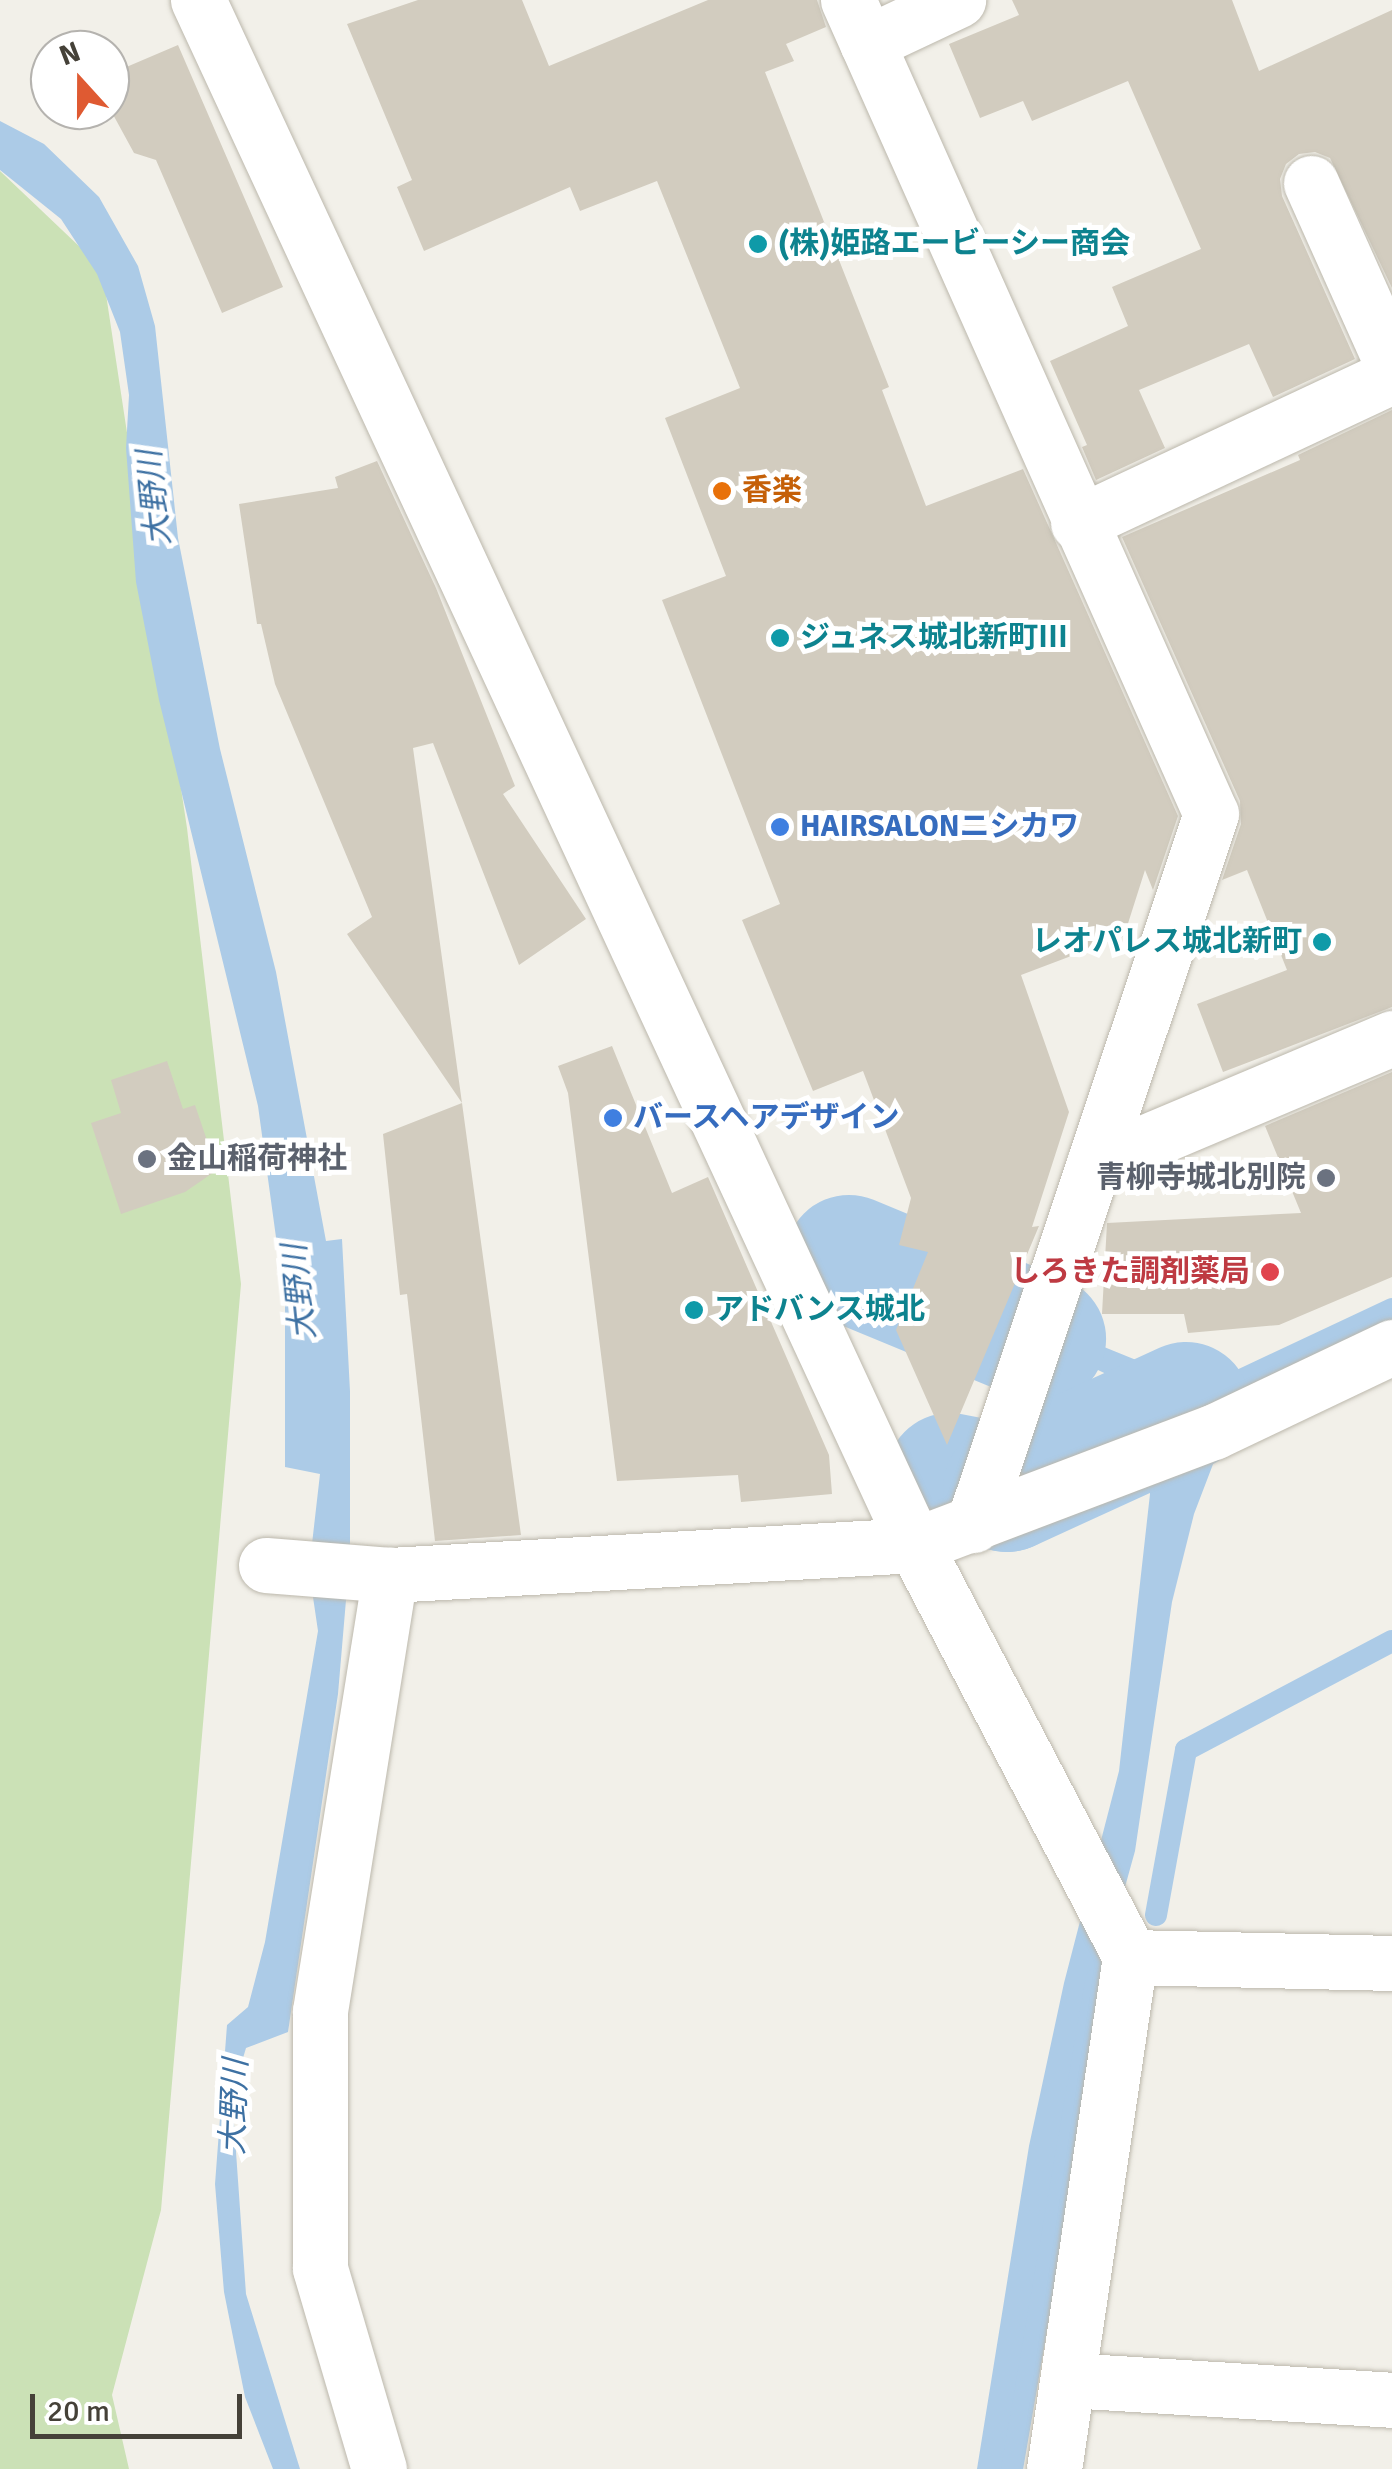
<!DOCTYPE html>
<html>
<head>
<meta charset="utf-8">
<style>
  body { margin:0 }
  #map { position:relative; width:1392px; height:2469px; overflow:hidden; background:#f2f0e9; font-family:Signika,"Noto Sans JP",sans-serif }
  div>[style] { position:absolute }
  .green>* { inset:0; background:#cbe1b6 }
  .water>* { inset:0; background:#accbe7 }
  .stream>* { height:22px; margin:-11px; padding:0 11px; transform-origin:11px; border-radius:11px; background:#accbe7 }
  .river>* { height:128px; margin:-64px; padding:0 64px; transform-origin:64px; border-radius:64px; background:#accbe7 }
  .building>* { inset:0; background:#d2ccbf }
  .roads { filter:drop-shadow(0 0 2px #bcb8ac) drop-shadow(0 0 2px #bcb8ac) }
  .minor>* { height:55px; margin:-27.5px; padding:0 27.5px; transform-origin:27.5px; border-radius:27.5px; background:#fff }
  .dots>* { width:28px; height:28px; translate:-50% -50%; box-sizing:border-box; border:5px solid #fff; border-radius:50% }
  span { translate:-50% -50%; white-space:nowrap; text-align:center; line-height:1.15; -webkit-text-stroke:10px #fff; paint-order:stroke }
  .culture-label { font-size:30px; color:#0d838f; font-weight:700 }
  .left { translate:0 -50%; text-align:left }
  .right { translate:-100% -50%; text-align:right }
  .food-label { font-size:30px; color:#c56008; font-weight:700 }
  .shop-label { font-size:30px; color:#366cbe; font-weight:700 }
  .worship-label { font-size:30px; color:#5b616d; font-weight:700 }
  .health-label { font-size:30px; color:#be3a42; font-weight:700 }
  .water-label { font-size:32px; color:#3e71a3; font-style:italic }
  .north { position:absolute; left:30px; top:30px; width:100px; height:100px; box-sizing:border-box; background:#fff; border:2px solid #b5b3af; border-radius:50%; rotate:339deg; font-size:28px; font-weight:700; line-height:40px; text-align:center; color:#454138 }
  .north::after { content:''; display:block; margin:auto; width:35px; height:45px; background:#df5a32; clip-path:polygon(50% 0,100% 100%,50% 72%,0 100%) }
  .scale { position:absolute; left:30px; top:2394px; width:212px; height:45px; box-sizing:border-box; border:5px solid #454138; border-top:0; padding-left:12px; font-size:30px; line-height:35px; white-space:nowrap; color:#454138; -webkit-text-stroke:8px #fff; paint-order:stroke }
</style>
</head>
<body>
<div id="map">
  <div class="green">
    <i style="clip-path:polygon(0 171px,102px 268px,187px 828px,241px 1284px,161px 2210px,112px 2395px,129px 2469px,0 2469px)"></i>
  </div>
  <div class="water">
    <i style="clip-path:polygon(0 121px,44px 144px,99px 197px,138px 266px,155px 326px,178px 538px,220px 749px,276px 972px,326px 1241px,342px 1239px,350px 1391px,350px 1553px,338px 1694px,288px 2032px,246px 2048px,232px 2095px,246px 2294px,300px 2469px,273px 2469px,245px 2397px,224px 2292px,215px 2184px,227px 2025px,248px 2007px,265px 1942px,318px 1631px,309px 1570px,320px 1474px,285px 1467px,285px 1303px,258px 1106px,159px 700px,136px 582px,126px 448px,129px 395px,120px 332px,97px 274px,61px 219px,0 170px)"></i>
    <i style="clip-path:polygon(880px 1256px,1146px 1364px,1165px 1402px,1200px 1386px,1215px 1459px,1194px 1514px,1172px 1602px,1135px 1851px,1078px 2056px,1007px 2469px,977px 2469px,1029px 2146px,1064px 1983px,1119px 1771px,1150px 1494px,1141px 1416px,1123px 1382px,1050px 1347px,881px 1282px)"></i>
  </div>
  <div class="stream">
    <i style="left:1185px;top:1414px;width:8px;rotate:-83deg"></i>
    <i style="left:1186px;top:1406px;width:228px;rotate:-25.2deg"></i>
    <i style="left:1156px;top:1915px;width:168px;rotate:-79.7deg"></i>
    <i style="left:1186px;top:1750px;width:233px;rotate:-27.9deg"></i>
    <i style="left:1012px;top:2469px;width:497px;rotate:-80.2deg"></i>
  </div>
  <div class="river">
    <i style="left:849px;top:1259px;width:209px;rotate:22.5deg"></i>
    <i style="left:950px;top:1477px;width:58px;rotate:10.9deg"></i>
    <i style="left:1007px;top:1488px;width:197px;rotate:-24.6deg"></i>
  </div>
  <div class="building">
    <i style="clip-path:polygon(418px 0,522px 0,549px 66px,708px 0,817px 0,826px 27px,786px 44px,794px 61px,765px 72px,889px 387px,882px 390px,926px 506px,1023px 469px,1178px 816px,1153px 890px,1145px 870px,1124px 936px,1021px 975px,1069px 1112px,1032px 1227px,1039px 1226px,947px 1445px,896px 1330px,928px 1252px,899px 1245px,911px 1198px,863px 1071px,813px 1091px,742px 920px,780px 904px,662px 600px,726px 576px,665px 418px,740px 388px,657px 181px,580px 211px,570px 187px,424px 251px,397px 187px,412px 180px,347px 24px)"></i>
    <i style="clip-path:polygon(1012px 0,1232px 0,1259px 71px,1392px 10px,1392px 288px,1330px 158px,1315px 152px,1299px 154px,1286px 164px,1280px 179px,1282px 196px,1355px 359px,1273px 397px,1249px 344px,1139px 390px,1165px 448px,1096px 480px,1082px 447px,1087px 445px,1050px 361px,1128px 326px,1112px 287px,1201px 249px,1128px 81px,1032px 121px,1023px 101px,980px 118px,949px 44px,1019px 15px)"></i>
    <i style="clip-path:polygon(178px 45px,283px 287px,222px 313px,156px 160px,134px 153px,110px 109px,110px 74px)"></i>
    <i style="clip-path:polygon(1392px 410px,1392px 1007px,1223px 1072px,1197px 1004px,1287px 970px,1247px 870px,1222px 880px,1241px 824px,1240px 801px,1122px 537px,1300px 460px,1298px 455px)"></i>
    <i style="clip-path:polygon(377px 461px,436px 588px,515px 786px,503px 794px,586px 919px,519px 965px,433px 743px,413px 748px,462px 1103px,347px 934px,372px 917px,275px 684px,261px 624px,257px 624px,239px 504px,338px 488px,335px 477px)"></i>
    <i style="clip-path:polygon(612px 1046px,672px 1193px,708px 1177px,829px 1455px,832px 1494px,741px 1502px,738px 1475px,617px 1481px,568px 1093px,558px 1066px)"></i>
    <i style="clip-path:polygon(167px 1061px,183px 1109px,195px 1105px,217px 1170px,185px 1192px,121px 1214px,91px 1123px,121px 1113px,111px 1080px)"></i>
    <i style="clip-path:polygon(1392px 1072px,1392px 1277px,1279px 1325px,1188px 1333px,1184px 1314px,1102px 1314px,1107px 1223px,1301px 1213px,1265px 1126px)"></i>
    <i style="clip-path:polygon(462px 1103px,521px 1535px,435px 1541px,407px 1294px,400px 1295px,383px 1134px)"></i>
  </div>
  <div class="roads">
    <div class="minor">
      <i style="left:198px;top:0;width:1703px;rotate:65.11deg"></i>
      <i style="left:915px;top:1545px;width:465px;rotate:62.4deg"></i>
      <i style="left:1130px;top:1957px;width:518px;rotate:98.44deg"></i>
      <i style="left:848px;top:0;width:891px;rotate:65.97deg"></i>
      <i style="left:1211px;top:814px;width:750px;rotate:108.51deg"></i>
      <i style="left:867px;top:43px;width:101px;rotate:-25.3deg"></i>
      <i style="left:1311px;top:183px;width:198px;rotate:65.9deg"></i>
      <i style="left:1078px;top:523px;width:347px;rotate:-25.1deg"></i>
      <i style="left:1094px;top:1164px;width:324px;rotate:-22.9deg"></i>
      <i style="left:266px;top:1565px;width:124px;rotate:4.6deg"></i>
      <i style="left:390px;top:1575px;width:526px;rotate:-3.27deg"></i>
      <i style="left:915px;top:1545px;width:319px;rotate:-20.8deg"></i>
      <i style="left:1213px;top:1432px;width:198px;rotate:-25.4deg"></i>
      <i style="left:1130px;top:1957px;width:262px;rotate:1.3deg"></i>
      <i style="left:1068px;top:2380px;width:325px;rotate:3.5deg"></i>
      <i style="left:379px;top:2469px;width:209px;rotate:-106.4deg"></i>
      <i style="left:320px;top:2268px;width:257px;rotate:-90deg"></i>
      <i style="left:320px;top:2011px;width:442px;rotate:-80.9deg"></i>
    </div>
  </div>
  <div class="dots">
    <i style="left:758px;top:244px;background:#0f9aa8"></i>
    <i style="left:722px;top:491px;background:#e8710a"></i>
    <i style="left:780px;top:638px;background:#0f9aa8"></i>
    <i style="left:780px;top:827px;background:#3f7fe0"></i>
    <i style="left:1322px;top:942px;background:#0f9aa8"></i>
    <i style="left:613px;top:1118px;background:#3f7fe0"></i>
    <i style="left:147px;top:1159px;background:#6b7280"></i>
    <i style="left:1326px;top:1178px;background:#6b7280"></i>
    <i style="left:1270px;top:1272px;background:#e0444e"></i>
    <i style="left:694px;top:1310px;background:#0f9aa8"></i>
  </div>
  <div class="culture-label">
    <span class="left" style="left:778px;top:244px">(株)姫路エービーシー商会</span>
    <span class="left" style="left:800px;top:638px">ジュネス城北新町Ⅲ</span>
    <span class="right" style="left:1302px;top:942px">レオパレス城北新町</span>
    <span class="left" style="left:714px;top:1310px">アドバンス城北</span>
  </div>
  <div class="food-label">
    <span class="left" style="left:742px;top:491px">香楽</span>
  </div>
  <div class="shop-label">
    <span class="left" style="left:800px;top:827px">HAIRSALONニシカワ</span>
    <span class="left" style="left:633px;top:1118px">バースヘアデザイン</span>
  </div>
  <div class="worship-label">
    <span class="left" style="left:167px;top:1159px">金山稲荷神社</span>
    <span class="right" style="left:1306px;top:1178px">青柳寺城北別院</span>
  </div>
  <div class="health-label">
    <span class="right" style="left:1250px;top:1272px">しろきた調剤薬局</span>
  </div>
  <div class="water-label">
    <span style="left:155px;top:498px;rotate:-96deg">大野川</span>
    <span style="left:300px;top:1292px;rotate:-96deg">大野川</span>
    <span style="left:235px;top:2107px;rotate:-88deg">大野川</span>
  </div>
  <div class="north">N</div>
  <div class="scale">20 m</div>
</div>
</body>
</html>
